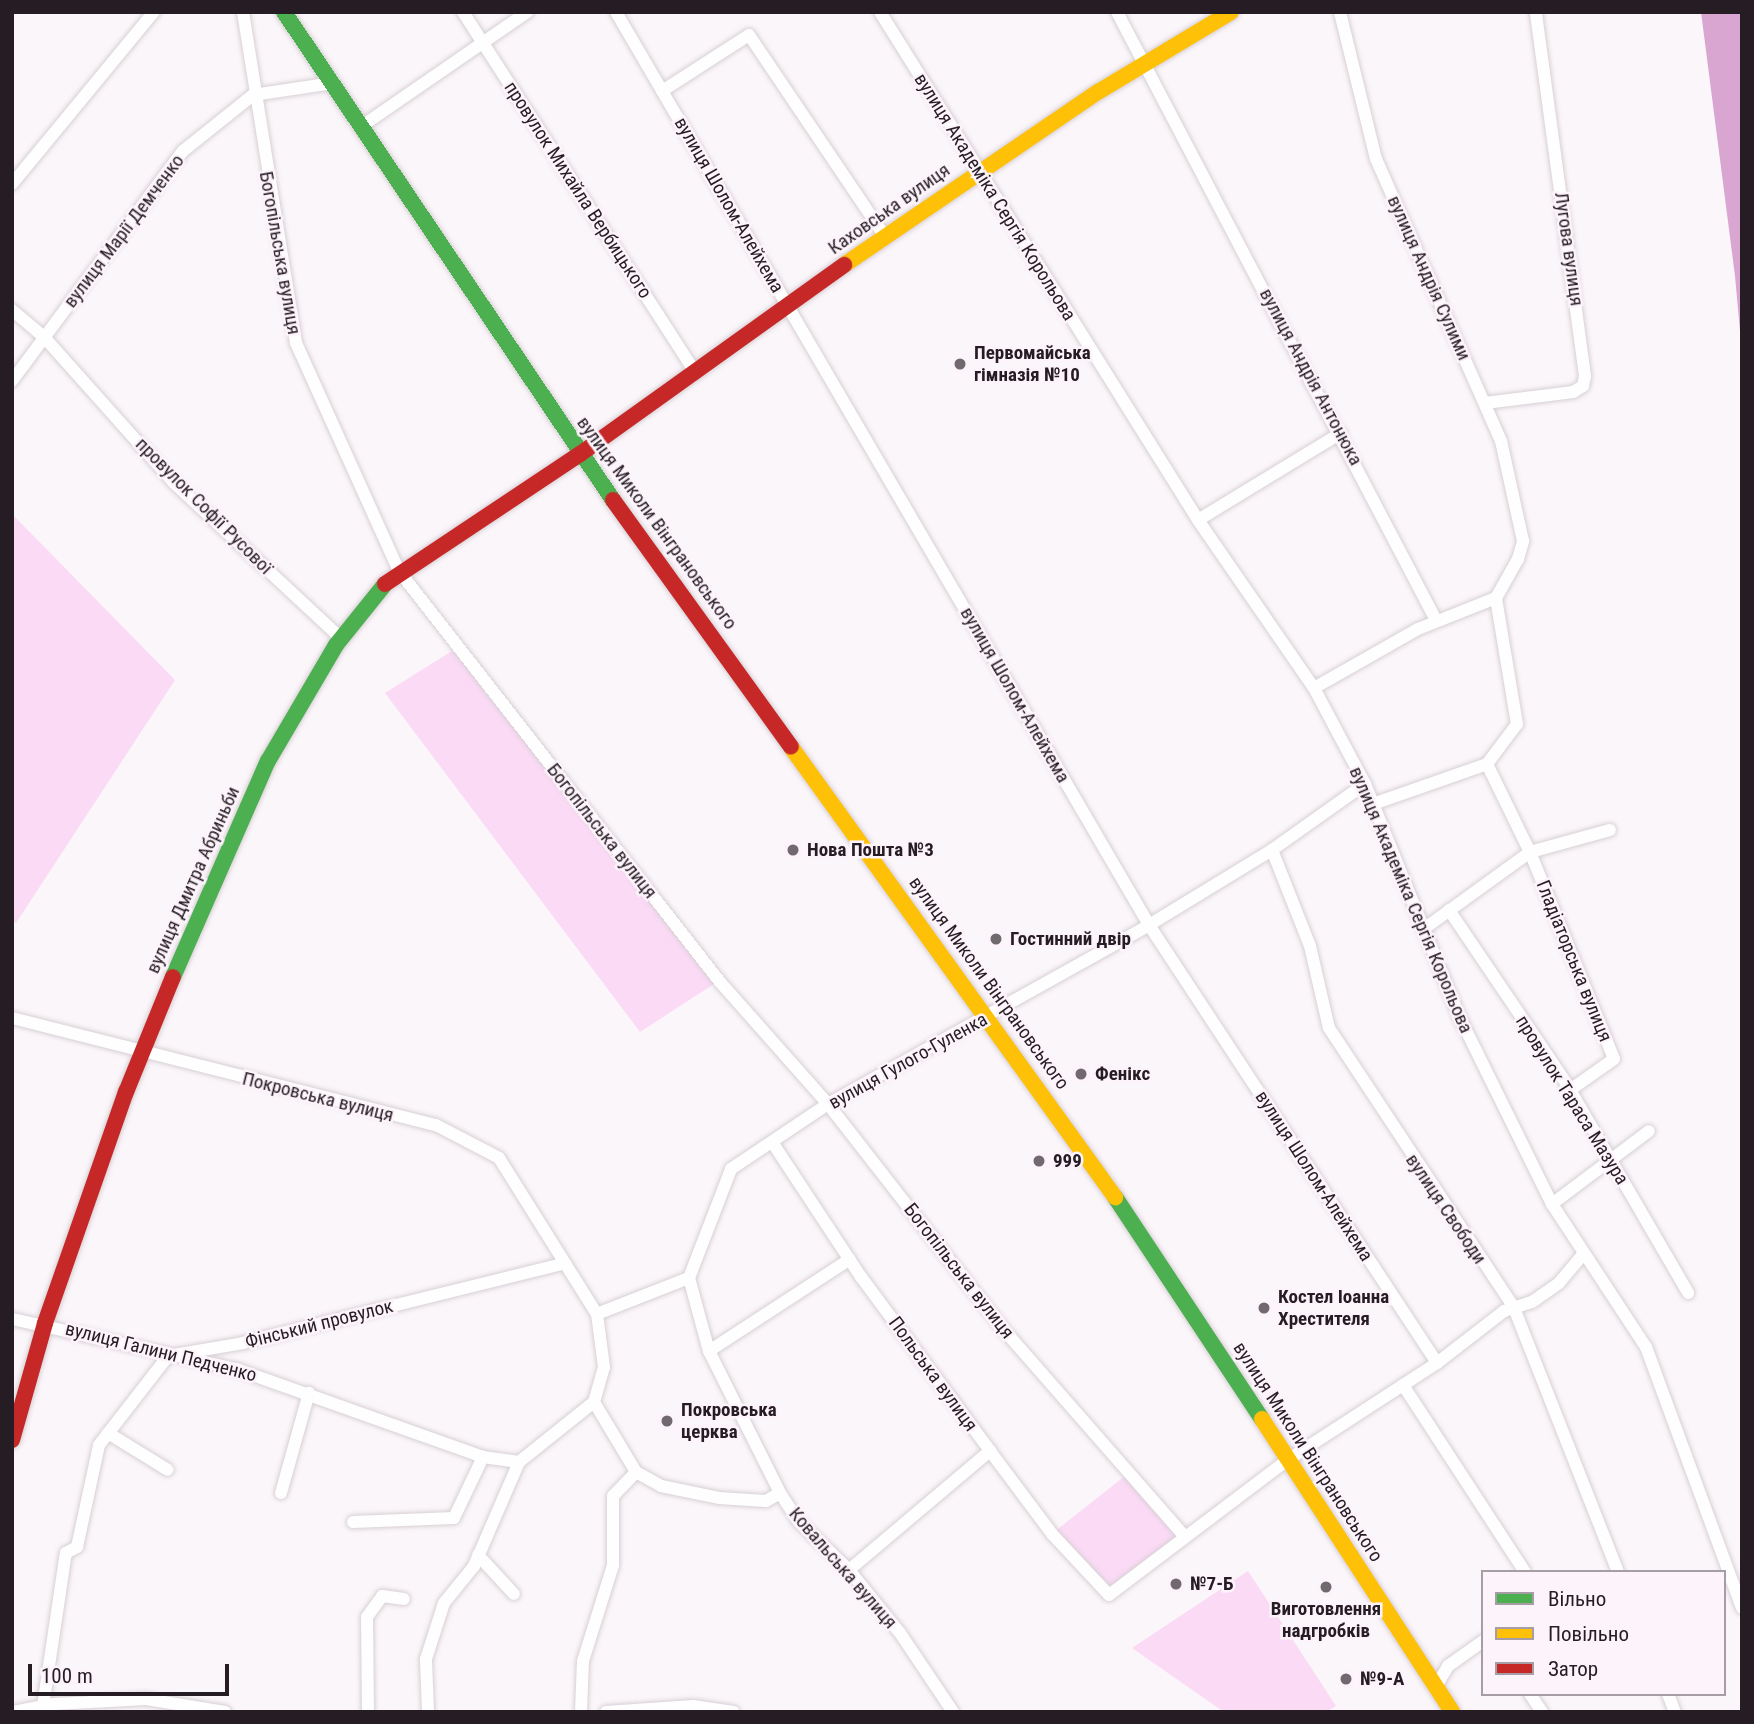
<!DOCTYPE html>
<html>
<head>
<meta charset="utf-8">
<style>
  body { margin:0 }
  #map { position:relative; width:1754px; height:1724px; overflow:hidden; background:#fbf6fa; font-family:"Roboto Condensed",sans-serif }
  div>[style] { position:absolute }
  .green>* { inset:0; background:#fbdaf5 }
  .water>* { inset:0; background:#d9a6d1 }
  .roads { filter:drop-shadow(0 0 2px #d7d0d5) drop-shadow(0 0 2px #d7d0d5) }
  .street>* { height:12px; margin:-6px; padding:0 6px; transform-origin:6px; border-radius:6px; background:#fefefe }
  .fast>* { height:16px; margin:-8px; padding:0 8px; transform-origin:8px; border-radius:8px; background:#4caf50 }
  .slow>* { height:16px; margin:-8px; padding:0 8px; transform-origin:8px; border-radius:8px; background:#ffc107 }
  .jam>* { height:16px; margin:-8px; padding:0 8px; transform-origin:8px; border-radius:8px; background:#c62828 }
  .dots>* { width:19px; height:19px; translate:-50% -50%; box-sizing:border-box; border:4px solid #fdf4fb; border-radius:50% }
  span { translate:-50% -50%; white-space:nowrap; text-align:center; line-height:1.15; -webkit-text-stroke:5px #fdf4fb; paint-order:stroke }
  .street-label { font-size:19px; color:#251d23 }
  .poi-label { font-size:19px; color:#251d23; font-weight:700 }
  .left { translate:0 -50%; text-align:left }
  .frame { position:absolute; inset:0; border:14px solid #251d23; pointer-events:none }
  .legend { position:absolute; left:1481px; top:1570px; width:245px; height:126px; box-sizing:border-box; background:#fdf4fb; border:2px solid #a79ea5; margin:0; padding:9px 12px; list-style:none; font-size:21px; color:#251d23 }
  .legend li { display:flex; align-items:center; gap:14px; height:35px }
  .legend b { width:35px; border:2px solid #a79ea5 }
  .scale { position:absolute; left:28px; top:1664px; width:201px; height:32px; box-sizing:border-box; border:4px solid #251d23; border-top:0; padding-left:9px; font-size:21px; line-height:24px; white-space:nowrap; color:#251d23; -webkit-text-stroke:5px #fdf4fb; paint-order:stroke }
</style>
</head>
<body>
<div id="map">
  <div class="green">
    <i style="clip-path:polygon(12px 514px,175px 680px,16px 923px,12px 920px)"></i>
    <i style="clip-path:polygon(455px 649px,717px 982px,640px 1032px,385px 693px)"></i>
    <i style="clip-path:polygon(1125px 1476px,1178px 1536px,1110px 1590px,1054px 1532px)"></i>
    <i style="clip-path:polygon(1248px 1571px,1336px 1706px,1326px 1712px,1224px 1712px,1132px 1648px)"></i>
  </div>
  <div class="water">
    <i style="clip-path:polygon(1701px 12px,1742px 12px,1742px 353px,1735px 276px)"></i>
  </div>
  <div class="roads">
    <div class="street">
      <i style="left:243px;top:12px;width:335px;rotate:80.9deg"></i>
      <i style="left:296px;top:343px;width:250px;rotate:65.7deg"></i>
      <i style="left:399px;top:571px;width:521px;rotate:52.01deg"></i>
      <i style="left:720px;top:982px;width:163px;rotate:48.5deg"></i>
      <i style="left:828px;top:1104px;width:286px;rotate:52.1deg"></i>
      <i style="left:1004px;top:1330px;width:275px;rotate:48.8deg"></i>
      <i style="left:463px;top:12px;width:425px;rotate:57.2deg"></i>
      <i style="left:616px;top:12px;width:1057px;rotate:59.72deg"></i>
      <i style="left:1149px;top:925px;width:524px;rotate:56.67deg"></i>
      <i style="left:880px;top:12px;width:599px;rotate:57.95deg"></i>
      <i style="left:1198px;top:520px;width:204px;rotate:55.4deg"></i>
      <i style="left:1314px;top:688px;width:109px;rotate:62deg"></i>
      <i style="left:1365px;top:784px;width:253px;rotate:67.9deg"></i>
      <i style="left:1460px;top:1018px;width:208px;rotate:63.7deg"></i>
      <i style="left:1552px;top:1204px;width:171px;rotate:56.7deg"></i>
      <i style="left:1646px;top:1347px;width:278px;rotate:69.8deg"></i>
      <i style="left:1117px;top:12px;width:687px;rotate:62.32deg"></i>
      <i style="left:662px;top:91px;width:103px;rotate:-32.8deg"></i>
      <i style="left:749px;top:35px;width:245px;rotate:56deg"></i>
      <i style="left:362px;top:126px;width:201px;rotate:-34.6deg"></i>
      <i style="left:12px;top:184px;width:223px;rotate:-50.5deg"></i>
      <i style="left:12px;top:310px;width:42px;rotate:40.2deg"></i>
      <i style="left:44px;top:337px;width:195px;rotate:48.3deg"></i>
      <i style="left:174px;top:483px;width:228px;rotate:42.9deg"></i>
      <i style="left:12px;top:381px;width:287px;rotate:-53.4deg"></i>
      <i style="left:183px;top:151px;width:90px;rotate:-38.7deg"></i>
      <i style="left:253px;top:95px;width:81px;rotate:-8.5deg"></i>
      <i style="left:1485px;top:403px;width:89px;rotate:-7.1deg"></i>
      <i style="left:1573px;top:392px;width:12px;rotate:-31deg"></i>
      <i style="left:1583px;top:386px;width:10px;rotate:-79deg"></i>
      <i style="left:1585px;top:376px;width:367px;rotate:-97.7deg"></i>
      <i style="left:1198px;top:520px;width:167px;rotate:-31.3deg"></i>
      <i style="left:1314px;top:688px;width:120px;rotate:-29.6deg"></i>
      <i style="left:1418px;top:629px;width:84px;rotate:-21.7deg"></i>
      <i style="left:1496px;top:598px;width:45px;rotate:-60.6deg"></i>
      <i style="left:1518px;top:559px;width:19px;rotate:-74deg"></i>
      <i style="left:1523px;top:541px;width:102px;rotate:-102.4deg"></i>
      <i style="left:1501px;top:441px;width:308px;rotate:-113.9deg"></i>
      <i style="left:1376px;top:159px;width:151px;rotate:-103.8deg"></i>
      <i style="left:1487px;top:764px;width:98px;rotate:64deg"></i>
      <i style="left:1530px;top:852px;width:223px;rotate:67.9deg"></i>
      <i style="left:1614px;top:1059px;width:54px;rotate:144.8deg"></i>
      <i style="left:1373px;top:804px;width:121px;rotate:-19.3deg"></i>
      <i style="left:1487px;top:764px;width:50px;rotate:-53.1deg"></i>
      <i style="left:1517px;top:724px;width:128px;rotate:-99.5deg"></i>
      <i style="left:1272px;top:850px;width:103px;rotate:68.4deg"></i>
      <i style="left:1310px;top:946px;width:84px;rotate:77deg"></i>
      <i style="left:1329px;top:1028px;width:336px;rotate:56.5deg"></i>
      <i style="left:1514px;top:1308px;width:284px;rotate:68.5deg"></i>
      <i style="left:1449px;top:910px;width:209px;rotate:55.9deg"></i>
      <i style="left:1566px;top:1083px;width:243px;rotate:59.8deg"></i>
      <i style="left:1425px;top:928px;width:130px;rotate:-35.9deg"></i>
      <i style="left:1530px;top:852px;width:83px;rotate:-15.4deg"></i>
      <i style="left:12px;top:1018px;width:437px;rotate:14.2deg"></i>
      <i style="left:436px;top:1125px;width:71px;rotate:27.6deg"></i>
      <i style="left:499px;top:1158px;width:184px;rotate:57.9deg"></i>
      <i style="left:597px;top:1314px;width:99px;rotate:-21.4deg"></i>
      <i style="left:772px;top:1142px;width:162px;rotate:56.6deg"></i>
      <i style="left:861px;top:1277px;width:217px;rotate:53.4deg"></i>
      <i style="left:990px;top:1451px;width:104px;rotate:53.2deg"></i>
      <i style="left:1052px;top:1534px;width:83px;rotate:46.9deg"></i>
      <i style="left:1109px;top:1595px;width:222px;rotate:-37.1deg"></i>
      <i style="left:1286px;top:1461px;width:180px;rotate:-33deg"></i>
      <i style="left:1437px;top:1363px;width:85px;rotate:-37.8deg"></i>
      <i style="left:1504px;top:1311px;width:29px;rotate:-18deg"></i>
      <i style="left:1532px;top:1302px;width:33px;rotate:-35deg"></i>
      <i style="left:1559px;top:1283px;width:38px;rotate:-50deg"></i>
      <i style="left:1552px;top:1204px;width:121px;rotate:-37deg"></i>
      <i style="left:689px;top:1278px;width:117px;rotate:-68.9deg"></i>
      <i style="left:731px;top:1169px;width:117px;rotate:-33.8deg"></i>
      <i style="left:828px;top:1104px;width:368px;rotate:-29.1deg"></i>
      <i style="left:1149px;top:925px;width:144px;rotate:-31.4deg"></i>
      <i style="left:1272px;top:850px;width:114px;rotate:-35.4deg"></i>
      <i style="left:689px;top:1278px;width:76px;rotate:74.7deg"></i>
      <i style="left:709px;top:1351px;width:159px;rotate:63.4deg"></i>
      <i style="left:780px;top:1493px;width:35px;rotate:57deg"></i>
      <i style="left:799px;top:1522px;width:69px;rotate:43.8deg"></i>
      <i style="left:849px;top:1570px;width:81px;rotate:51deg"></i>
      <i style="left:900px;top:1633px;width:95px;rotate:56.1deg"></i>
      <i style="left:12px;top:1319px;width:230px;rotate:12.6deg"></i>
      <i style="left:236px;top:1369px;width:262px;rotate:19.6deg"></i>
      <i style="left:483px;top:1457px;width:36px;rotate:8deg"></i>
      <i style="left:709px;top:1351px;width:168px;rotate:-33.1deg"></i>
      <i style="left:1403px;top:1385px;width:223px;rotate:56.9deg"></i>
      <i style="left:594px;top:1402px;width:82px;rotate:59deg"></i>
      <i style="left:636px;top:1472px;width:29px;rotate:29deg"></i>
      <i style="left:661px;top:1486px;width:59px;rotate:11.7deg"></i>
      <i style="left:719px;top:1498px;width:47px;rotate:3.7deg"></i>
      <i style="left:766px;top:1501px;width:16px;rotate:-30deg"></i>
      <i style="left:594px;top:1402px;width:36px;rotate:-74deg"></i>
      <i style="left:604px;top:1367px;width:53px;rotate:-97.5deg"></i>
      <i style="left:108px;top:1433px;width:70px;rotate:31.7deg"></i>
      <i style="left:281px;top:1493px;width:104px;rotate:-74.4deg"></i>
      <i style="left:353px;top:1522px;width:101px;rotate:-2.3deg"></i>
      <i style="left:454px;top:1518px;width:68px;rotate:-64.6deg"></i>
      <i style="left:478px;top:1555px;width:53px;rotate:47.3deg"></i>
      <i style="left:849px;top:1570px;width:185px;rotate:-40.2deg"></i>
      <i style="left:1435px;top:1688px;width:26px;rotate:-59deg"></i>
      <i style="left:1448px;top:1666px;width:43px;rotate:-35.5deg"></i>
      <i style="left:1530px;top:1694px;width:22px;rotate:56deg"></i>
      <i style="left:1668px;top:1694px;width:19px;rotate:69deg"></i>
      <i style="left:43px;top:1706px;width:155px;rotate:-81.5deg"></i>
      <i style="left:66px;top:1553px;width:13px;rotate:-29deg"></i>
      <i style="left:77px;top:1547px;width:104px;rotate:-77.8deg"></i>
      <i style="left:99px;top:1445px;width:113px;rotate:-52.2deg"></i>
      <i style="left:168px;top:1356px;width:76px;rotate:-9.8deg"></i>
      <i style="left:243px;top:1343px;width:330px;rotate:-13.9deg"></i>
      <i style="left:13px;top:1712px;width:42px;rotate:-11deg"></i>
      <i style="left:54px;top:1704px;width:92px;rotate:-3.1deg"></i>
      <i style="left:146px;top:1699px;width:80px;rotate:9.3deg"></i>
      <i style="left:368px;top:1712px;width:95px;rotate:-90.6deg"></i>
      <i style="left:367px;top:1617px;width:26px;rotate:-54deg"></i>
      <i style="left:382px;top:1596px;width:22px;rotate:8deg"></i>
      <i style="left:428px;top:1712px;width:53px;rotate:-92.2deg"></i>
      <i style="left:426px;top:1659px;width:59px;rotate:-72.2deg"></i>
      <i style="left:444px;top:1603px;width:48px;rotate:-51deg"></i>
      <i style="left:474px;top:1566px;width:113px;rotate:-66.6deg"></i>
      <i style="left:519px;top:1462px;width:96px;rotate:-38.7deg"></i>
      <i style="left:581px;top:1712px;width:51px;rotate:-87.8deg"></i>
      <i style="left:583px;top:1661px;width:101px;rotate:-72.6deg"></i>
      <i style="left:613px;top:1565px;width:69px;rotate:-90deg"></i>
      <i style="left:613px;top:1496px;width:33px;rotate:-46deg"></i>
      <i style="left:606px;top:1712px;width:87px;rotate:-3.9deg"></i>
      <i style="left:693px;top:1706px;width:41px;rotate:8.3deg"></i>
    </div>
    <div class="fast">
      <i style="left:284px;top:12px;width:589px;rotate:56.01deg"></i>
      <i style="left:173px;top:977px;width:236px;rotate:-66.3deg"></i>
      <i style="left:268px;top:761px;width:134px;rotate:-59.6deg"></i>
      <i style="left:336px;top:645px;width:78px;rotate:-51.2deg"></i>
      <i style="left:1115px;top:1197px;width:266px;rotate:56.5deg"></i>
    </div>
    <div class="slow">
      <i style="left:844px;top:265px;width:307px;rotate:-34.3deg"></i>
      <i style="left:1098px;top:92px;width:155px;rotate:-31deg"></i>
      <i style="left:791px;top:747px;width:555px;rotate:54.25deg"></i>
      <i style="left:1262px;top:1419px;width:349px;rotate:57deg"></i>
    </div>
    <div class="jam">
      <i style="left:613px;top:500px;width:304px;rotate:54.2deg"></i>
      <i style="left:385px;top:584px;width:234px;rotate:-33.7deg"></i>
      <i style="left:580px;top:454px;width:325px;rotate:-35.6deg"></i>
      <i style="left:12px;top:1440px;width:122px;rotate:-74.2deg"></i>
      <i style="left:45px;top:1323px;width:245px;rotate:-70.7deg"></i>
      <i style="left:126px;top:1092px;width:124px;rotate:-67.8deg"></i>
    </div>
  </div>
  <div class="dots">
    <i style="left:960px;top:364px;background:#70696e"></i>
    <i style="left:793px;top:850px;background:#70696e"></i>
    <i style="left:996px;top:939px;background:#70696e"></i>
    <i style="left:1081px;top:1074px;background:#70696e"></i>
    <i style="left:1039px;top:1161px;background:#70696e"></i>
    <i style="left:1264px;top:1308px;background:#70696e"></i>
    <i style="left:667px;top:1421px;background:#70696e"></i>
    <i style="left:1176px;top:1584px;background:#70696e"></i>
    <i style="left:1326px;top:1587px;background:#70696e"></i>
    <i style="left:1346px;top:1679px;background:#70696e"></i>
  </div>
  <div class="street-label">
    <span style="left:578px;top:190px;rotate:57deg">провулок Михайла Вербицького</span>
    <span style="left:995px;top:197px;rotate:58deg">вулиця Академіка Сергія Корольова</span>
    <span style="left:729px;top:205px;rotate:60deg">вулиця Шолом-Алейхема</span>
    <span style="left:889px;top:209px;rotate:-35deg">Каховська вулиця</span>
    <span style="left:124px;top:231px;rotate:-53deg">вулиця Марії Демченко</span>
    <span style="left:1569px;top:249px;rotate:82deg">Лугова вулиця</span>
    <span style="left:280px;top:253px;rotate:80deg">Богопільська вулиця</span>
    <span style="left:1429px;top:278px;rotate:66deg">вулиця Андрія Сулими</span>
    <span style="left:1311px;top:377px;rotate:62deg">вулиця Андрія Антонюка</span>
    <span style="left:204px;top:506px;rotate:45deg">провулок Софії Русової</span>
    <span style="left:657px;top:523px;rotate:54deg">вулиця Миколи Вінграновського</span>
    <span style="left:1015px;top:695px;rotate:60deg">вулиця Шолом-Алейхема</span>
    <span style="left:602px;top:831px;rotate:52deg">Богопільська вулиця</span>
    <span style="left:193px;top:880px;rotate:-66deg">вулиця Дмитра Абриньби</span>
    <span style="left:1411px;top:900px;rotate:67deg">вулиця Академіка Сергія Корольова</span>
    <span style="left:1574px;top:961px;rotate:68deg">Гладіаторська вулиця</span>
    <span style="left:989px;top:983px;rotate:54deg">вулиця Миколи Вінграновського</span>
    <span style="left:908px;top:1061px;rotate:-29deg">вулиця Гулого-Гуленка</span>
    <span style="left:318px;top:1097px;rotate:14deg">Покровська вулиця</span>
    <span style="left:1572px;top:1100px;rotate:58deg">провулок Тараса Мазура</span>
    <span style="left:1314px;top:1176px;rotate:57deg">вулиця Шолом-Алейхема</span>
    <span style="left:1446px;top:1209px;rotate:56deg">вулиця Свободи</span>
    <span style="left:959px;top:1271px;rotate:52deg">Богопільська вулиця</span>
    <span style="left:319px;top:1324px;rotate:-14deg">Фінський провулок</span>
    <span style="left:161px;top:1352px;rotate:14deg">вулиця Галини Педченко</span>
    <span style="left:933px;top:1374px;rotate:54deg">Польська вулиця</span>
    <span style="left:1308px;top:1452px;rotate:57deg">вулиця Миколи Вінграновського</span>
    <span style="left:843px;top:1568px;rotate:49deg">Ковальська вулиця</span>
  </div>
  <div class="poi-label">
    <span class="left" style="left:974px;top:364px">Первомайська<br>гімназія №10</span>
    <span class="left" style="left:807px;top:850px">Нова Пошта №3</span>
    <span class="left" style="left:1010px;top:939px">Гостинний двір</span>
    <span class="left" style="left:1095px;top:1074px">Фенікс</span>
    <span class="left" style="left:1053px;top:1161px">999</span>
    <span class="left" style="left:1278px;top:1308px">Костел Іоанна<br>Хрестителя</span>
    <span class="left" style="left:681px;top:1421px">Покровська<br>церква</span>
    <span class="left" style="left:1190px;top:1584px">№7-Б</span>
    <span style="left:1326px;top:1620px">Виготовлення<br>надгробків</span>
    <span class="left" style="left:1360px;top:1679px">№9-А</span>
  </div>
  <div class="frame"></div>
  <ul class="legend">
  <li><b style="height:9px;background:#4caf50"></b>Вільно</li>
  <li><b style="height:9px;background:#ffc107"></b>Повільно</li>
  <li><b style="height:9px;background:#c62828"></b>Затор</li>
  </ul>
  <div class="scale">100 m</div>
</div>
</body>
</html>
